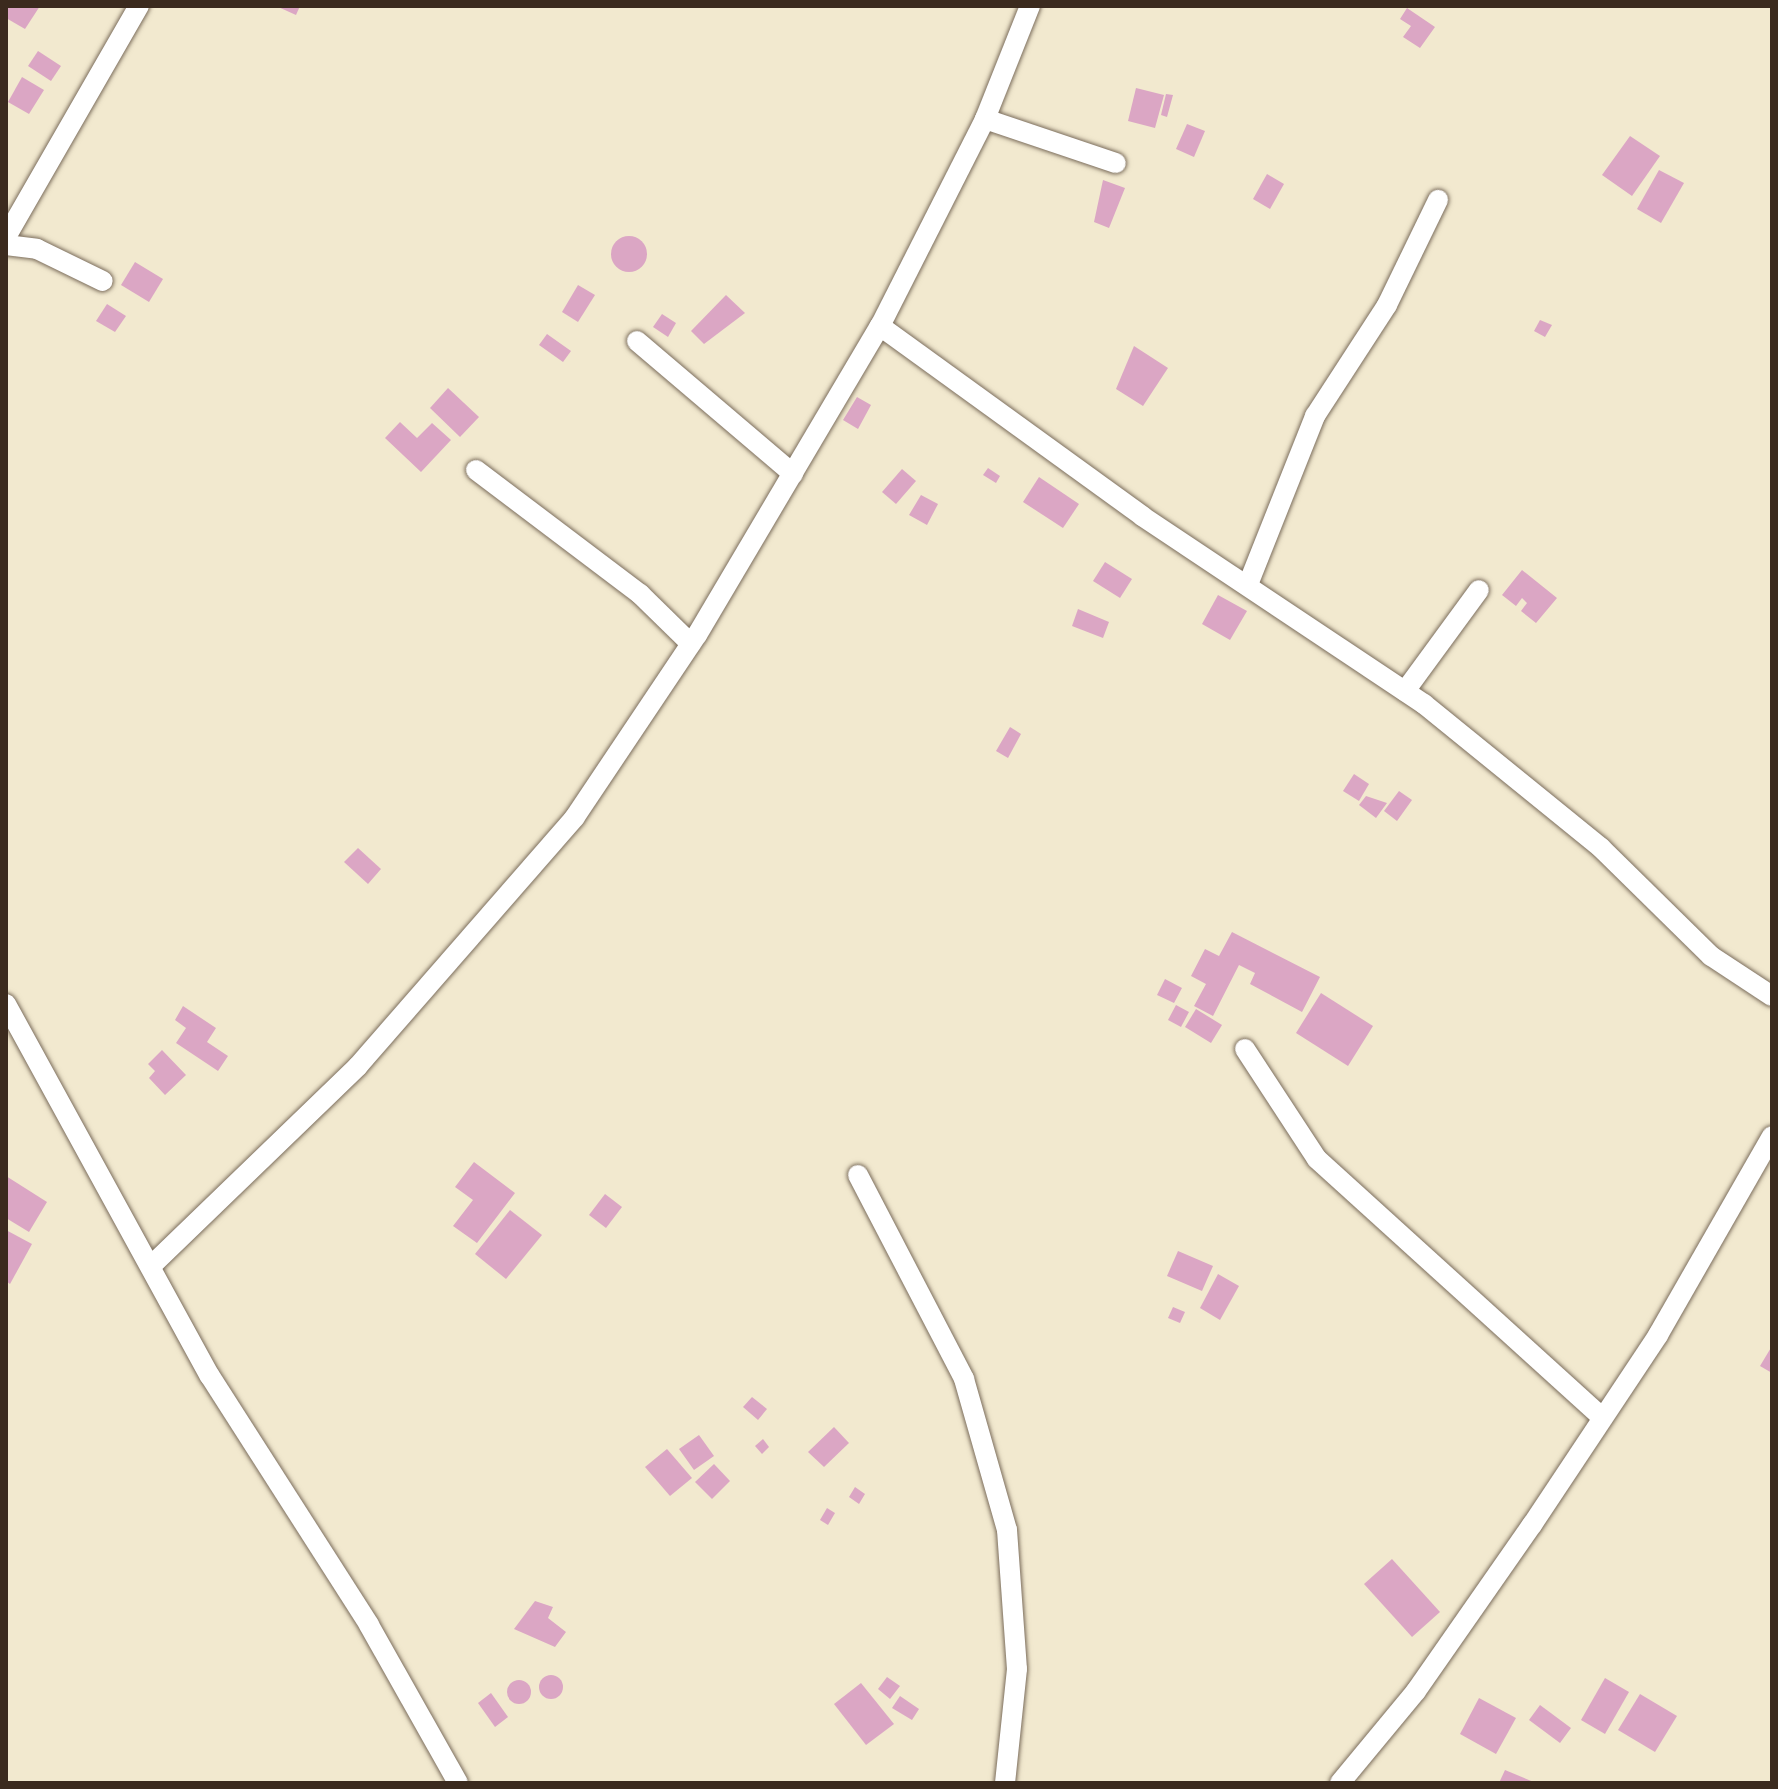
<!DOCTYPE html>
<html>
<head>
<meta charset="utf-8">
<style>
  body { margin:0 }
  #map { position:relative; width:1778px; height:1789px; overflow:hidden; background:#f2e9cf; font-family:"Gentium Book Plus",serif }
  div>[style] { position:absolute }
  .building>* { inset:0; background:#dba6c4 }
  .round { border-radius:50% }
  .roads { filter:drop-shadow(0 0 2px #7b6d5c) drop-shadow(0 0 2px #7b6d5c) }
  .minor>* { height:20px; margin:-10px; padding:0 10px; transform-origin:10px; border-radius:10px; background:#fff }
  span { translate:-50% -50%; white-space:nowrap; text-align:center; line-height:1.15; -webkit-text-stroke:7px #fcf5e5; paint-order:stroke }
  .frame { position:absolute; inset:0; border:8px solid #3b2a1e; pointer-events:none }
</style>
</head>
<body>
<div id="map">
  <div class="building">
    <i style="clip-path:polygon(6px 6px,40px 6px,25px 29px,6px 18px)"></i>
    <i style="clip-path:polygon(276px 6px,300px 6px,296px 15px)"></i>
    <i style="clip-path:polygon(1407px 8px,1435px 27px,1420px 48px,1403px 37px,1411px 26px,1400px 19px)"></i>
    <i style="clip-path:polygon(38px 51px,61px 66px,51px 81px,28px 66px)"></i>
    <i style="clip-path:polygon(22px 77px,44px 90px,29px 114px,8px 102px)"></i>
    <i style="clip-path:polygon(1136px 88px,1164px 95px,1155px 128px,1128px 121px)"></i>
    <i style="clip-path:polygon(1166px 94px,1173px 95px,1167px 117px,1161px 115px)"></i>
    <i style="clip-path:polygon(1187px 124px,1205px 131px,1194px 157px,1176px 149px)"></i>
    <i style="clip-path:polygon(1630px 136px,1660px 156px,1632px 196px,1602px 175px)"></i>
    <i style="clip-path:polygon(1659px 170px,1684px 183px,1661px 223px,1637px 209px)"></i>
    <i style="clip-path:polygon(1267px 174px,1284px 184px,1270px 209px,1253px 199px)"></i>
    <i style="clip-path:polygon(1103px 180px,1125px 188px,1109px 228px,1094px 222px)"></i>
    <i class="round" style="left:611px;top:236px;width:36px;height:36px"></i>
    <i style="clip-path:polygon(135px 262px,163px 279px,149px 302px,121px 285px)"></i>
    <i style="clip-path:polygon(578px 285px,595px 295px,578px 322px,562px 312px)"></i>
    <i style="clip-path:polygon(726px 295px,745px 313px,704px 344px,691px 331px)"></i>
    <i style="clip-path:polygon(107px 304px,126px 316px,115px 332px,96px 321px)"></i>
    <i style="clip-path:polygon(662px 314px,676px 323px,668px 337px,653px 327px)"></i>
    <i style="clip-path:polygon(1540px 320px,1552px 325px,1545px 337px,1534px 331px)"></i>
    <i style="clip-path:polygon(547px 334px,571px 351px,563px 362px,539px 345px)"></i>
    <i style="clip-path:polygon(1134px 346px,1168px 368px,1143px 406px,1116px 389px)"></i>
    <i style="clip-path:polygon(448px 388px,479px 417px,460px 437px,430px 408px)"></i>
    <i style="clip-path:polygon(857px 397px,871px 405px,858px 429px,843px 420px)"></i>
    <i style="clip-path:polygon(400px 422px,417px 438px,432px 423px,451px 440px,421px 472px,385px 438px)"></i>
    <i style="clip-path:polygon(988px 468px,1000px 476px,996px 483px,983px 475px)"></i>
    <i style="clip-path:polygon(902px 469px,916px 481px,896px 504px,882px 492px)"></i>
    <i style="clip-path:polygon(1039px 477px,1079px 504px,1063px 528px,1023px 502px)"></i>
    <i style="clip-path:polygon(921px 495px,938px 504px,927px 525px,909px 515px)"></i>
    <i style="clip-path:polygon(1105px 562px,1132px 579px,1120px 598px,1093px 581px)"></i>
    <i style="clip-path:polygon(1522px 570px,1557px 598px,1536px 623px,1521px 611px,1527px 603px,1522px 598px,1516px 606px,1502px 595px)"></i>
    <i style="clip-path:polygon(1218px 595px,1247px 611px,1230px 640px,1202px 624px)"></i>
    <i style="clip-path:polygon(1078px 609px,1109px 622px,1103px 638px,1072px 626px)"></i>
    <i style="clip-path:polygon(1010px 727px,1021px 734px,1008px 758px,996px 751px)"></i>
    <i style="clip-path:polygon(1354px 774px,1369px 784px,1359px 801px,1343px 791px)"></i>
    <i style="clip-path:polygon(1399px 791px,1412px 800px,1397px 821px,1384px 811px)"></i>
    <i style="clip-path:polygon(1366px 796px,1387px 803px,1376px 818px,1359px 805px)"></i>
    <i style="clip-path:polygon(358px 848px,381px 869px,368px 884px,344px 862px)"></i>
    <i style="clip-path:polygon(1232px 932px,1320px 977px,1302px 1012px,1250px 984px,1255px 973px,1239px 965px,1213px 1016px,1194px 1006px,1206px 984px,1191px 976px,1205px 949px,1219px 956px)"></i>
    <i style="clip-path:polygon(1165px 979px,1182px 988px,1174px 1003px,1157px 995px)"></i>
    <i style="clip-path:polygon(1321px 993px,1373px 1026px,1348px 1066px,1296px 1033px)"></i>
    <i style="clip-path:polygon(1176px 1005px,1189px 1012px,1181px 1027px,1168px 1020px)"></i>
    <i style="clip-path:polygon(183px 1006px,216px 1028px,207px 1042px,228px 1056px,218px 1071px,176px 1043px,186px 1028px,175px 1020px)"></i>
    <i style="clip-path:polygon(1196px 1009px,1222px 1025px,1211px 1043px,1185px 1027px)"></i>
    <i style="clip-path:polygon(162px 1050px,186px 1075px,165px 1095px,149px 1078px,155px 1071px,148px 1064px)"></i>
    <i style="clip-path:polygon(474px 1162px,515px 1193px,477px 1243px,453px 1226px,473px 1200px,455px 1187px)"></i>
    <i style="clip-path:polygon(6px 1176px,47px 1202px,29px 1232px,6px 1218px)"></i>
    <i style="clip-path:polygon(605px 1194px,622px 1207px,606px 1228px,589px 1215px)"></i>
    <i style="clip-path:polygon(510px 1210px,542px 1235px,506px 1279px,475px 1254px)"></i>
    <i style="clip-path:polygon(6px 1230px,32px 1244px,10px 1284px,6px 1281px)"></i>
    <i style="clip-path:polygon(1178px 1251px,1213px 1266px,1202px 1291px,1167px 1276px)"></i>
    <i style="clip-path:polygon(1218px 1274px,1239px 1286px,1220px 1320px,1200px 1308px)"></i>
    <i style="clip-path:polygon(1173px 1307px,1185px 1312px,1180px 1323px,1168px 1318px)"></i>
    <i style="clip-path:polygon(1772px 1346px,1772px 1373px,1760px 1366px)"></i>
    <i style="clip-path:polygon(752px 1397px,767px 1409px,758px 1420px,743px 1407px)"></i>
    <i style="clip-path:polygon(834px 1427px,849px 1443px,824px 1467px,808px 1452px)"></i>
    <i style="clip-path:polygon(699px 1435px,714px 1456px,694px 1470px,679px 1449px)"></i>
    <i style="clip-path:polygon(763px 1439px,769px 1447px,762px 1454px,755px 1446px)"></i>
    <i style="clip-path:polygon(667px 1449px,692px 1478px,670px 1496px,645px 1467px)"></i>
    <i style="clip-path:polygon(714px 1464px,730px 1481px,712px 1499px,695px 1482px)"></i>
    <i style="clip-path:polygon(855px 1487px,865px 1494px,859px 1504px,849px 1497px)"></i>
    <i style="clip-path:polygon(827px 1508px,835px 1513px,828px 1525px,820px 1520px)"></i>
    <i style="clip-path:polygon(1392px 1559px,1440px 1612px,1412px 1637px,1364px 1584px)"></i>
    <i style="clip-path:polygon(535px 1601px,553px 1607px,548px 1618px,566px 1632px,555px 1647px,514px 1629px)"></i>
    <i class="round" style="left:539px;top:1675px;width:24px;height:24px"></i>
    <i style="clip-path:polygon(887px 1677px,900px 1686px,890px 1699px,878px 1689px)"></i>
    <i style="clip-path:polygon(1605px 1678px,1629px 1692px,1605px 1734px,1581px 1720px)"></i>
    <i class="round" style="left:507px;top:1680px;width:24px;height:24px"></i>
    <i style="clip-path:polygon(861px 1683px,894px 1724px,866px 1745px,834px 1704px)"></i>
    <i style="clip-path:polygon(491px 1693px,508px 1717px,495px 1727px,478px 1703px)"></i>
    <i style="clip-path:polygon(1640px 1694px,1677px 1716px,1655px 1752px,1618px 1730px)"></i>
    <i style="clip-path:polygon(900px 1696px,919px 1709px,912px 1720px,892px 1708px)"></i>
    <i style="clip-path:polygon(1479px 1698px,1516px 1718px,1496px 1754px,1460px 1734px)"></i>
    <i style="clip-path:polygon(1540px 1705px,1571px 1728px,1560px 1743px,1529px 1720px)"></i>
    <i style="clip-path:polygon(1505px 1770px,1536px 1783px,1499px 1783px)"></i>
  </div>
  <div class="roads">
    <div class="minor">
      <i style="left:985px;top:119px;width:138px;rotate:18.6deg"></i>
      <i style="left:6px;top:237px;width:267px;rotate:-60.1deg"></i>
      <i style="left:6px;top:245px;width:31px;rotate:7deg"></i>
      <i style="left:37px;top:249px;width:73px;rotate:25.9deg"></i>
      <i style="left:880px;top:326px;width:324px;rotate:35.9deg"></i>
      <i style="left:1142px;top:516px;width:339px;rotate:33.7deg"></i>
      <i style="left:1424px;top:704px;width:228px;rotate:39.1deg"></i>
      <i style="left:1601px;top:848px;width:154px;rotate:44.5deg"></i>
      <i style="left:1711px;top:956px;width:73px;rotate:33.3deg"></i>
      <i style="left:637px;top:341px;width:205px;rotate:40.4deg"></i>
      <i style="left:476px;top:470px;width:206px;rotate:37.1deg"></i>
      <i style="left:640px;top:594px;width:71px;rotate:44.4deg"></i>
      <i style="left:1249px;top:582px;width:179px;rotate:-68.3deg"></i>
      <i style="left:1315px;top:416px;width:132px;rotate:-57deg"></i>
      <i style="left:1387px;top:305px;width:117px;rotate:-64.1deg"></i>
      <i style="left:1405px;top:691px;width:125px;rotate:-53.8deg"></i>
      <i style="left:6px;top:1004px;width:424px;rotate:61.3deg"></i>
      <i style="left:210px;top:1376px;width:295px;rotate:57.4deg"></i>
      <i style="left:369px;top:1625px;width:181px;rotate:60.6deg"></i>
      <i style="left:1245px;top:1049px;width:131px;rotate:56.8deg"></i>
      <i style="left:1317px;top:1159px;width:384px;rotate:42.2deg"></i>
      <i style="left:858px;top:1175px;width:230px;rotate:62.5deg"></i>
      <i style="left:964px;top:1379px;width:157px;rotate:74.1deg"></i>
      <i style="left:1007px;top:1530px;width:139px;rotate:85.9deg"></i>
      <i style="left:1017px;top:1669px;width:115px;rotate:96deg"></i>
      <i style="left:151px;top:1266px;width:288px;rotate:-44deg"></i>
      <i style="left:358px;top:1066px;width:330px;rotate:-48.9deg"></i>
      <i style="left:575px;top:817px;width:219px;rotate:-56.2deg"></i>
      <i style="left:697px;top:635px;width:359px;rotate:-59.4deg"></i>
      <i style="left:880px;top:326px;width:232px;rotate:-63.1deg"></i>
      <i style="left:985px;top:119px;width:122px;rotate:-68.3deg"></i>
      <i style="left:1340px;top:1783px;width:119px;rotate:-50.4deg"></i>
      <i style="left:1416px;top:1691px;width:203px;rotate:-55.1deg"></i>
      <i style="left:1532px;top:1525px;width:228px;rotate:-56.4deg"></i>
      <i style="left:1658px;top:1335px;width:229px;rotate:-60.2deg"></i>
    </div>
  </div>
  <div class="frame"></div>
</div>
</body>
</html>
